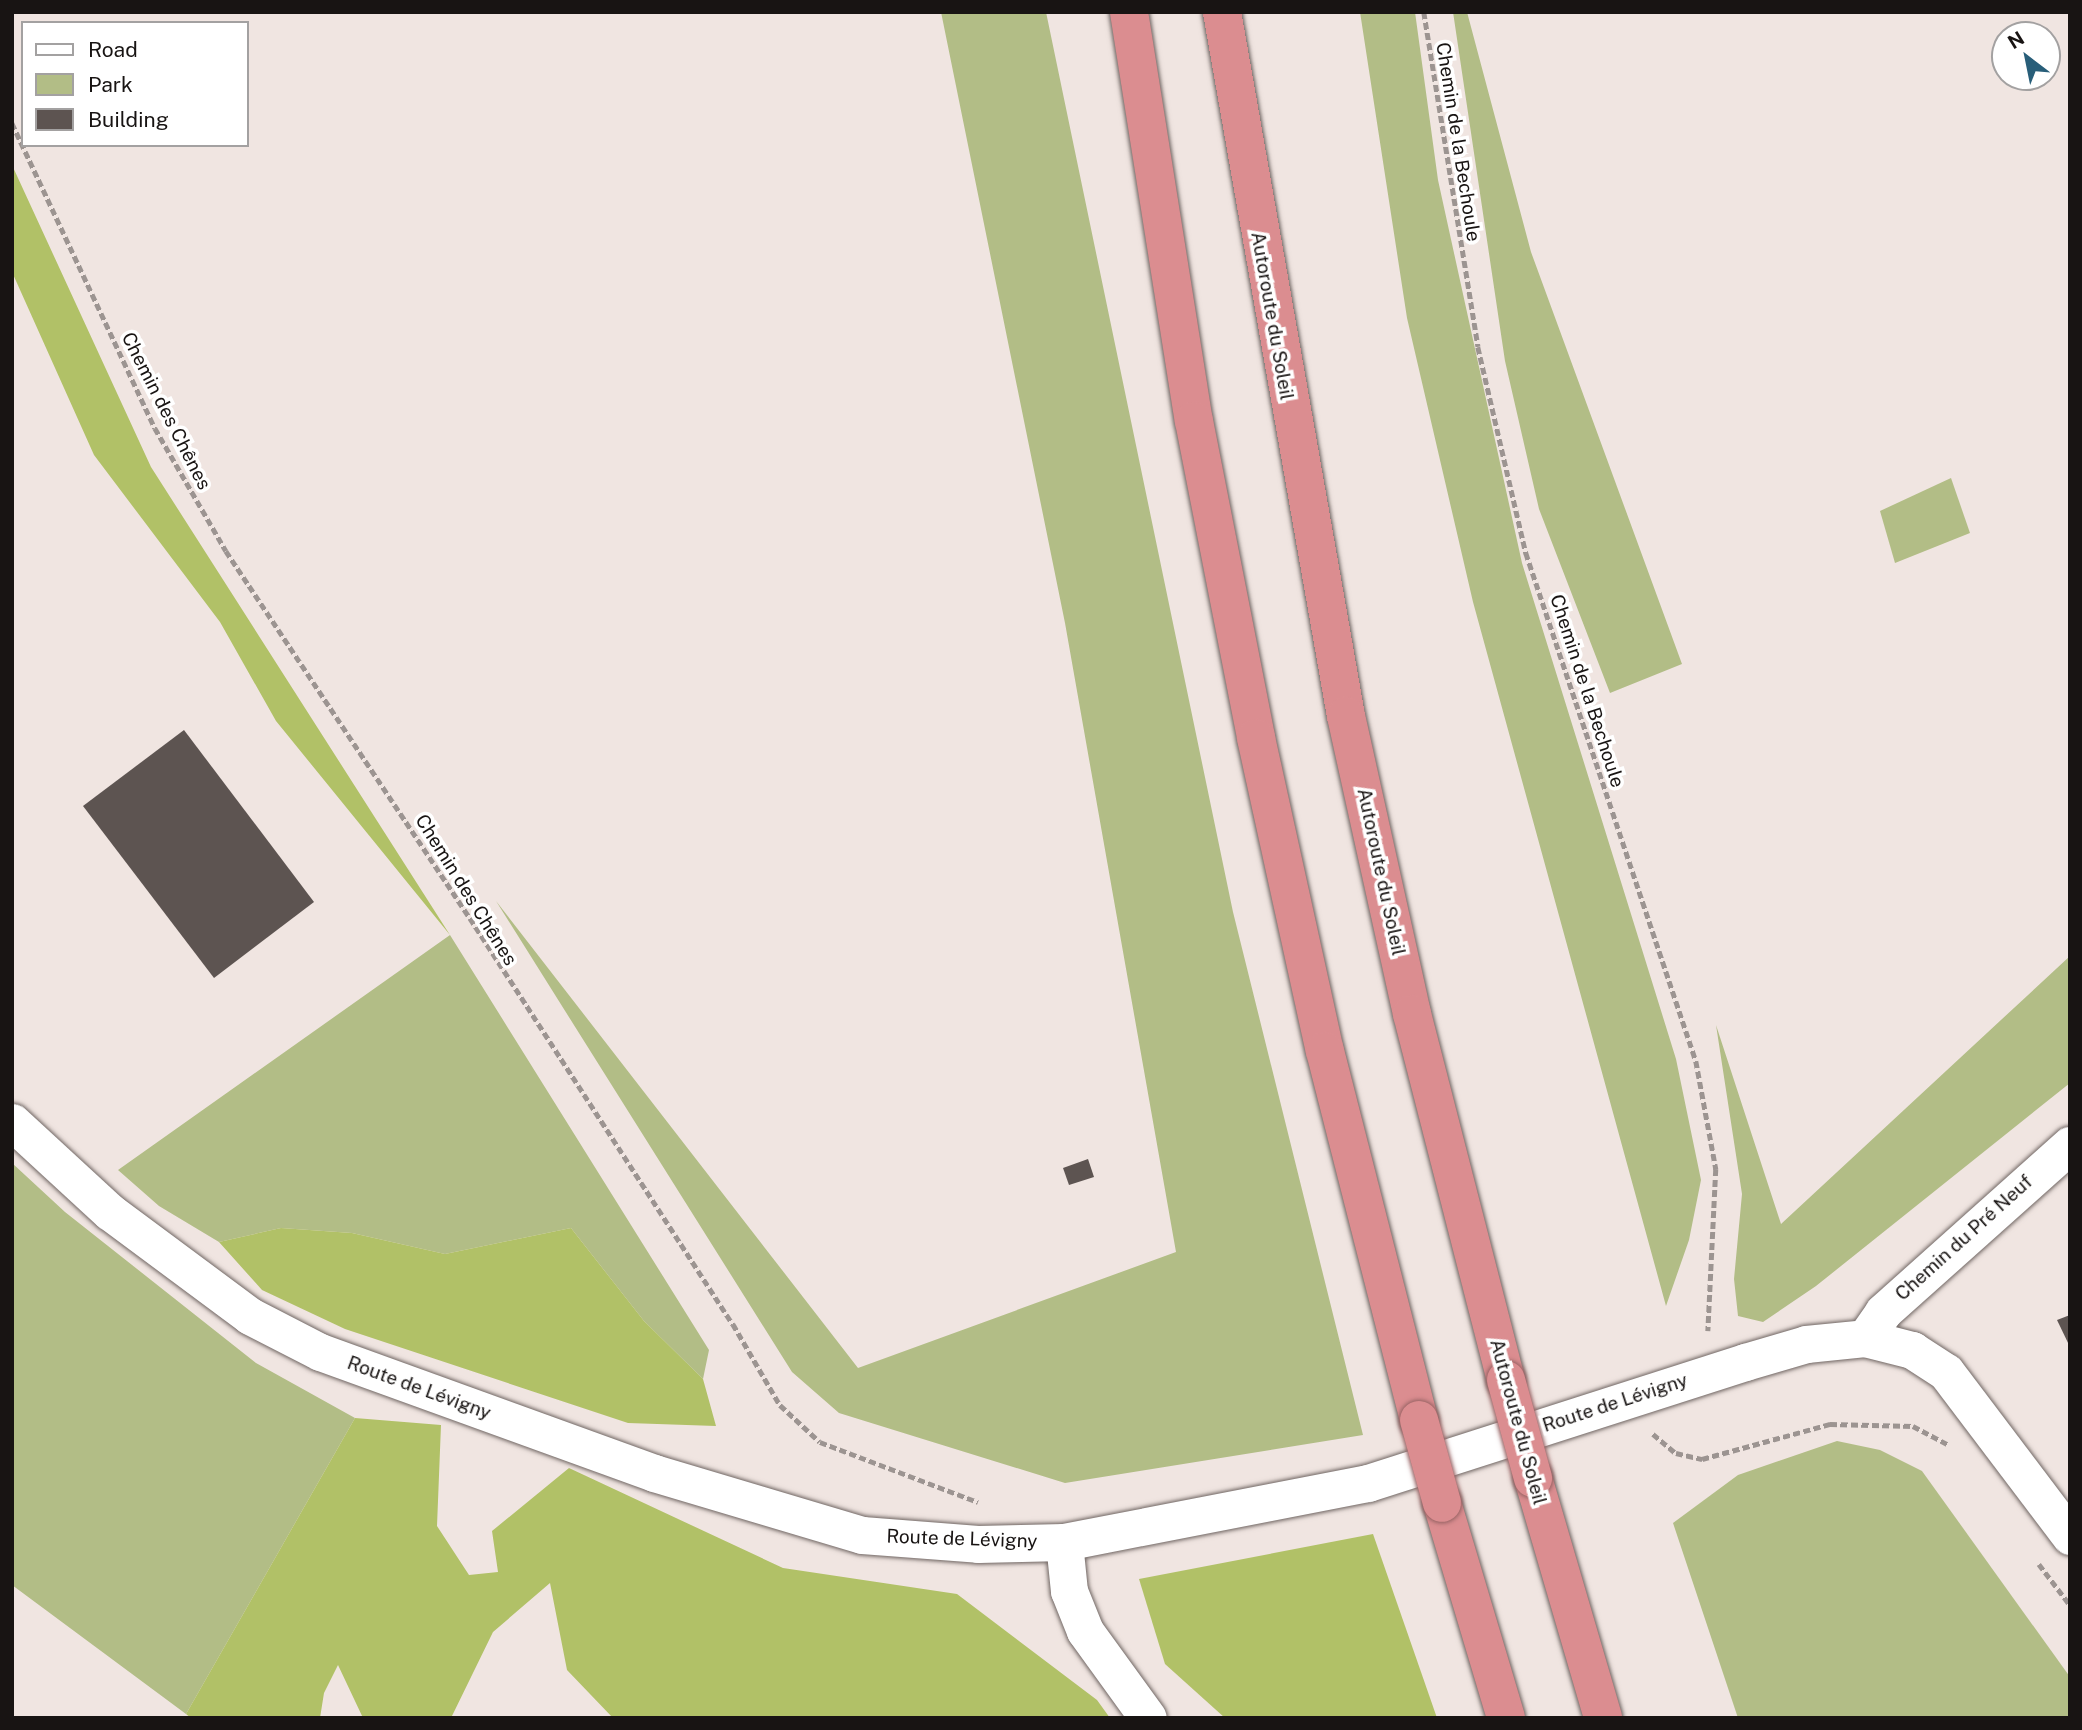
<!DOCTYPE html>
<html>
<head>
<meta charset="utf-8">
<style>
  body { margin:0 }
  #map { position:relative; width:2082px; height:1730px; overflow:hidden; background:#f0e5e1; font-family:"Public Sans",sans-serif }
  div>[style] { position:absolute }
  .green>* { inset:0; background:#b2bd86 }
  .forest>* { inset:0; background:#b1c167 }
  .building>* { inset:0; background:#5d5451 }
  .path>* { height:4.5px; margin-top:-2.25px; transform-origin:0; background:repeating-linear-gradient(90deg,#9c9491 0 7px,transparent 0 10.5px) }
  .roads { filter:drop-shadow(0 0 2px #706663) drop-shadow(0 0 2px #706663) }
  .minor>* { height:37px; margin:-18.5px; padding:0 18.5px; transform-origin:18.5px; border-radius:18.5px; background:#fff }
  .motorway>* { height:38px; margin:-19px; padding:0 19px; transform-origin:19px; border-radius:19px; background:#db8d90 }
  .bridges { filter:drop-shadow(0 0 2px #976364) drop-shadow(0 0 2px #976364) }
  .motorway-bridge>* { height:38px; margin:-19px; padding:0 19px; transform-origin:19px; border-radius:19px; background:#db8d90 }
  span { translate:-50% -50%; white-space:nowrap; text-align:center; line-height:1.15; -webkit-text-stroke:7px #fff; paint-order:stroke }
  .street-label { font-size:19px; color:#181413 }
  .frame { position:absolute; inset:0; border:14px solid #181413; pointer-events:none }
  .legend { position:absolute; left:21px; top:21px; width:228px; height:126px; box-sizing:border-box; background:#fff; border:2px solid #a3a1a1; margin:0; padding:9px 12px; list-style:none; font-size:21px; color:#181413 }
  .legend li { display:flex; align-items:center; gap:14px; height:35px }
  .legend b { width:35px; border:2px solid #a3a1a1 }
  .north { position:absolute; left:1991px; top:21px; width:70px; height:70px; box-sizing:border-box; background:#fff; border:2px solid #a3a1a1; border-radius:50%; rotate:328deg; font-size:19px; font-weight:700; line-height:28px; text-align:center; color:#181413 }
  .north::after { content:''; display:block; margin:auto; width:24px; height:32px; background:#285e79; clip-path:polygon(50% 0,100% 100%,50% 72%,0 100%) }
</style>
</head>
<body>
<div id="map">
  <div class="green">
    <i style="clip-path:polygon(941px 12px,1046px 12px,1233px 912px,1363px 1435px,1065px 1483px,839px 1413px,792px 1372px,496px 901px,858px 1368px,1176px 1252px,1065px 623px)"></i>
    <i style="clip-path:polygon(1360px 12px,1415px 12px,1438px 180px,1522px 563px,1676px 1059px,1701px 1180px,1689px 1240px,1666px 1306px,1473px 602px,1407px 318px)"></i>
    <i style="clip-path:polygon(1453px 12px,1467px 12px,1531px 252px,1682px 664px,1610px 693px,1539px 509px,1505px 361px)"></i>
    <i style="clip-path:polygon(1951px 478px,1970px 533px,1895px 563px,1880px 511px)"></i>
    <i style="clip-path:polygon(450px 935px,709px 1350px,703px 1379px,644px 1321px,571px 1228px,445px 1254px,352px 1233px,281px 1228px,219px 1242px,159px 1206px,118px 1170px)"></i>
    <i style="clip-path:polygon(2070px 956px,2070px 1083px,1816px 1286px,1763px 1322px,1738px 1316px,1734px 1279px,1742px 1194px,1716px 1025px,1781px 1224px)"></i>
    <i style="clip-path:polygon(12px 1163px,65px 1212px,256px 1363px,355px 1418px,186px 1714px,12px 1585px)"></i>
    <i style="clip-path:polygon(1837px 1441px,1880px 1450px,1922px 1471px,2070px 1677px,2070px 1718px,1738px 1718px,1673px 1523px,1738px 1475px)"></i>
  </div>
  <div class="forest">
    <i style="clip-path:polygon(12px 165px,151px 467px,450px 935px,276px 721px,220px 622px,94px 455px,12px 272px)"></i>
    <i style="clip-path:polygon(281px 1228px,352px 1233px,445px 1254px,571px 1228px,644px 1321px,703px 1379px,716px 1426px,628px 1423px,345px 1329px,262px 1290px,219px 1242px)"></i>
    <i style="clip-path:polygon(355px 1418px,441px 1425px,437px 1526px,469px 1575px,498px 1572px,492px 1531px,569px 1468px,783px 1568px,957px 1594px,1097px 1700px,1110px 1718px,613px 1718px,567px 1670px,550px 1583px,493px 1632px,451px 1718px,363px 1718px,338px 1665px,324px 1693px,320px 1718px,191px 1718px,186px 1714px)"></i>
    <i style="clip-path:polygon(1373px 1534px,1437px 1718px,1225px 1718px,1165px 1664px,1139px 1579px)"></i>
  </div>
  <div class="building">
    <i style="clip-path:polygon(184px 730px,314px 902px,214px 978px,83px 806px)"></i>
    <i style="clip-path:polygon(1088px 1159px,1094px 1177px,1069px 1185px,1063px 1168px)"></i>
    <i style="clip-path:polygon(2070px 1315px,2070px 1347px,2057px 1320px)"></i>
  </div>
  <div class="path">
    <i style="left:1424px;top:12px;width:339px;rotate:80.8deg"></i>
    <i style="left:1478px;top:347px;width:212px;rotate:76.9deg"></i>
    <i style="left:1526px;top:553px;width:536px;rotate:71.5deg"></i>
    <i style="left:1696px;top:1061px;width:110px;rotate:79.5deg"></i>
    <i style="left:1716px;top:1169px;width:162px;rotate:92.8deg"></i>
    <i style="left:12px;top:123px;width:337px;rotate:64.9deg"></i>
    <i style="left:155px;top:428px;width:142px;rotate:60deg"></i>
    <i style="left:226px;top:551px;width:441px;rotate:56.4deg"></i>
    <i style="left:470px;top:918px;width:484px;rotate:57.1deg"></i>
    <i style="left:733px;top:1324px;width:94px;rotate:59.9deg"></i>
    <i style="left:780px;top:1405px;width:54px;rotate:42.8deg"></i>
    <i style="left:820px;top:1442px;width:169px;rotate:20.8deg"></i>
    <i style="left:1653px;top:1434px;width:30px;rotate:40deg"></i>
    <i style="left:1676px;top:1453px;width:27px;rotate:13deg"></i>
    <i style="left:1702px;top:1459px;width:133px;rotate:-15.3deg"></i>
    <i style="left:1830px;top:1424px;width:83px;rotate:1.4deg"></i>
    <i style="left:1913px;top:1426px;width:41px;rotate:27.8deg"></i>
    <i style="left:2039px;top:1564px;width:51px;rotate:52.9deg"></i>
  </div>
  <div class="roads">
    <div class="minor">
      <i style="left:12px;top:1122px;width:133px;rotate:42.6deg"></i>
      <i style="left:110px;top:1212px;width:174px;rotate:36.6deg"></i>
      <i style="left:250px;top:1316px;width:79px;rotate:27.2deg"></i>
      <i style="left:320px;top:1352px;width:355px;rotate:19.9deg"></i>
      <i style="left:654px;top:1473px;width:217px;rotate:16.6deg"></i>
      <i style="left:862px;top:1535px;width:116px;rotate:4.4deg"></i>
      <i style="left:978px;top:1544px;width:86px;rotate:-1.3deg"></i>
      <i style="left:1064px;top:1542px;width:310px;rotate:-11deg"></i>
      <i style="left:1368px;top:1483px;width:396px;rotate:-17.8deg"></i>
      <i style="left:1745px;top:1362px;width:64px;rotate:-16.4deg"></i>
      <i style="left:1806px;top:1344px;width:59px;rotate:-5.8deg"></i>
      <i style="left:1865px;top:1338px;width:49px;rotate:14.3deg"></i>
      <i style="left:1912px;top:1350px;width:40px;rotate:32.9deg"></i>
      <i style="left:1946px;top:1372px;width:206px;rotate:52.9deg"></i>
      <i style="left:1865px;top:1338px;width:32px;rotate:-55deg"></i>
      <i style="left:1883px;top:1312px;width:251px;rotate:-41.8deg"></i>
      <i style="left:1064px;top:1542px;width:49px;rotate:84.2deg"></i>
      <i style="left:1069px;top:1591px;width:43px;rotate:68.2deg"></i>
      <i style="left:1085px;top:1631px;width:107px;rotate:54.1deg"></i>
    </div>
    <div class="motorway">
      <i style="left:1129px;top:12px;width:414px;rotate:81deg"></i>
      <i style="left:1194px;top:421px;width:323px;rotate:78.9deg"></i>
      <i style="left:1256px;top:738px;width:321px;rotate:77.6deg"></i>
      <i style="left:1325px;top:1051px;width:381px;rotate:75.7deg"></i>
      <i style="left:1222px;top:12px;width:715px;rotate:80.01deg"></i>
      <i style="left:1346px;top:716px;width:305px;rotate:77.5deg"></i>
      <i style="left:1412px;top:1014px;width:378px;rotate:75.6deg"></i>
      <i style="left:1533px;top:1478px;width:250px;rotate:73.7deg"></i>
      <i style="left:1442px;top:1503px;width:224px;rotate:73.4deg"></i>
    </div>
  </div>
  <div class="bridges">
    <div class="motorway-bridge">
      <i style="left:1506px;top:1380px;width:102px;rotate:74.6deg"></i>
      <i style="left:1419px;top:1420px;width:86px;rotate:74.5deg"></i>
    </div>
  </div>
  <div class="street-label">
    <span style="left:1458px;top:142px;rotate:81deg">Chemin de la Bechoule</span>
    <span style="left:1272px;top:316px;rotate:80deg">Autoroute du Soleil</span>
    <span style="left:166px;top:411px;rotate:63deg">Chemin des Chênes</span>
    <span style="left:1587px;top:691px;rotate:72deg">Chemin de la Bechoule</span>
    <span style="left:1381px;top:872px;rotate:78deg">Autoroute du Soleil</span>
    <span style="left:466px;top:890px;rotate:58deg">Chemin des Chênes</span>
    <span style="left:1964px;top:1238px;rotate:-42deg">Chemin du Pré Neuf</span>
    <span style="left:419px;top:1388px;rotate:20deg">Route de Lévigny</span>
    <span style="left:1615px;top:1403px;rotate:-18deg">Route de Lévigny</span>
    <span style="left:1518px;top:1422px;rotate:75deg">Autoroute du Soleil</span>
    <span style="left:962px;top:1539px;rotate:2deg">Route de Lévigny</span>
  </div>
  <div class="frame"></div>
  <ul class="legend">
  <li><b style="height:9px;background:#fff"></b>Road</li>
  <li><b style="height:19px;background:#b2bd86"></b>Park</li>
  <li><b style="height:19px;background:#5d5451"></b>Building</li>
  </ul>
  <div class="north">N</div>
</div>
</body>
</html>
